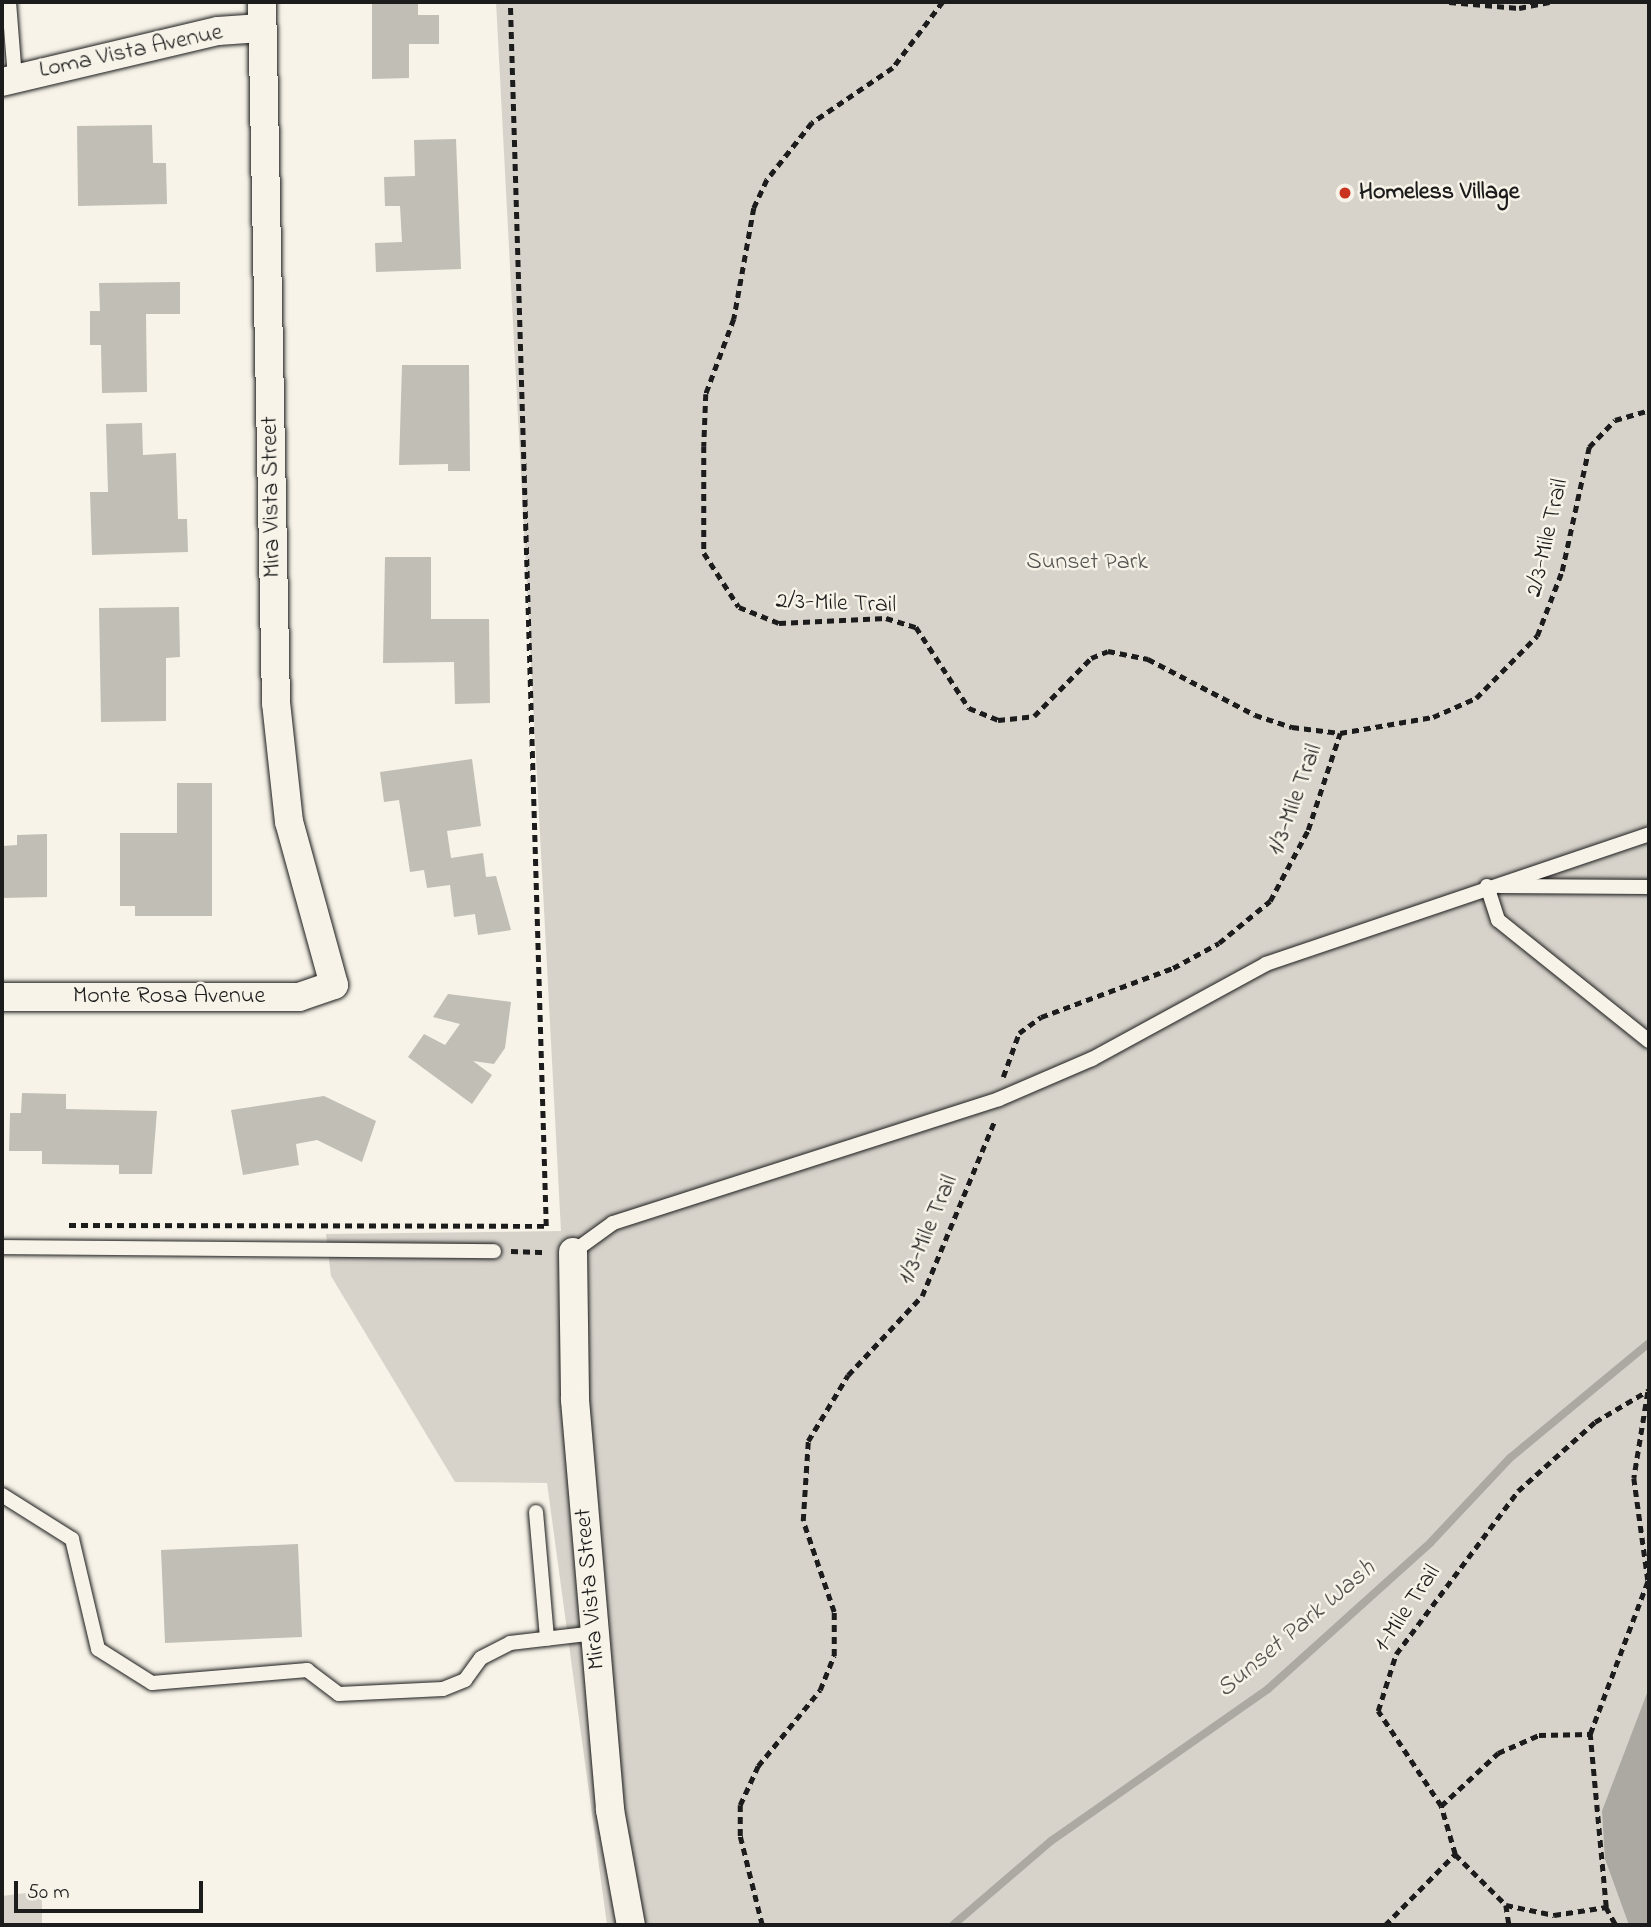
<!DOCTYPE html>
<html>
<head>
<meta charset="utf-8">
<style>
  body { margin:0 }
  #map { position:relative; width:1651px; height:1927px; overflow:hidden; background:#f7f3e8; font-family:"Indie Flower",sans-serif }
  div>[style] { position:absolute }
  .green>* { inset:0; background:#d7d3cb }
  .water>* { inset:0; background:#aca9a2 }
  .stream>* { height:8px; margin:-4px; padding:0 4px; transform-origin:4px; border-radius:4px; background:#aca9a2 }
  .building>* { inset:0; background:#c0beb5 }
  .path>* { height:4.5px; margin-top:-2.25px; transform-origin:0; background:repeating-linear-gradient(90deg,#1c1c1c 0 7px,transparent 0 12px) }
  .roads { filter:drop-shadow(0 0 2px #1c1c1c) drop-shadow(0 0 2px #1c1c1c) }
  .service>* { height:14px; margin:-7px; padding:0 7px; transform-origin:7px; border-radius:7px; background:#f7f3e8 }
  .minor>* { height:28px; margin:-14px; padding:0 14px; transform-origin:14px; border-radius:14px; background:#f7f3e8 }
  .dots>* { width:19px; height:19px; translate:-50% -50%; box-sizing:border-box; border:4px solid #f7f3e8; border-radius:50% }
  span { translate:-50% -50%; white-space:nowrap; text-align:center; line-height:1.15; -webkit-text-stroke:5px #f7f3e8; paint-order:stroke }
  .street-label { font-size:24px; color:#1c1c1c }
  .poi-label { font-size:24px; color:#1c1c1c; font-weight:700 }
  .left { translate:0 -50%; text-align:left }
  .park-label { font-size:24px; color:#545351 }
  .water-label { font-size:26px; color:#565452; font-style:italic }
  .frame { position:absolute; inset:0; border:4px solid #1c1c1c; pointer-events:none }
  .scale { position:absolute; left:14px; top:1881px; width:189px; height:32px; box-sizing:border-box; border:4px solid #1c1c1c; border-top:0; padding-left:9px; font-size:21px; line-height:24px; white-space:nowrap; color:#1c1c1c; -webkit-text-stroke:5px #f7f3e8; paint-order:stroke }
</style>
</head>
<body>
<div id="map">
  <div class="green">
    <i style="clip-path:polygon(496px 2px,1649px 2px,1649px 1925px,607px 1925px,547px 1483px,455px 1482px,331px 1276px,326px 1234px,561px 1231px)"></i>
    <i style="clip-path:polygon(42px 1891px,42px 1925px,2px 1925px,2px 1896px)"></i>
  </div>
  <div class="water">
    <i style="clip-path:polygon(1649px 1688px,1649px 1925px,1629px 1925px,1605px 1859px,1602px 1811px)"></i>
  </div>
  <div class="stream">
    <i style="left:953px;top:1925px;width:129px;rotate:-40.6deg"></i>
    <i style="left:1051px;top:1841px;width:265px;rotate:-35deg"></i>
    <i style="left:1268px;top:1689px;width:219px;rotate:-42deg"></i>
    <i style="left:1431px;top:1542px;width:115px;rotate:-46.8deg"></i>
    <i style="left:1510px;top:1458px;width:180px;rotate:-39.6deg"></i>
  </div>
  <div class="building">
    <i style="clip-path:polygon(372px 2px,418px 2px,418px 15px,439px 15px,439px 44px,409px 44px,409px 78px,372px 79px)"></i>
    <i style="clip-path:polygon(152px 125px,153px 163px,166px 163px,167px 204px,78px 206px,77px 126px)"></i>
    <i style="clip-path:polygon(456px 139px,461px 269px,376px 272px,375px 243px,402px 242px,400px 206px,385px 206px,384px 177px,415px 176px,414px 140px)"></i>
    <i style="clip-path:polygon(180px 282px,180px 314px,146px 314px,147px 392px,102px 393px,101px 345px,90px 345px,90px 311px,100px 311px,99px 283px)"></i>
    <i style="clip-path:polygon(402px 365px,469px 365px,470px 471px,448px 471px,448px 464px,399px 465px)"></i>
    <i style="clip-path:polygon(142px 423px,143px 455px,176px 453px,178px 519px,187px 519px,188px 552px,92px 555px,90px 492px,108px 492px,106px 424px)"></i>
    <i style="clip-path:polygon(385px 557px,431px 557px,431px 619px,489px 619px,490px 703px,455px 704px,454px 662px,383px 663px)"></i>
    <i style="clip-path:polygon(179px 607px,180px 657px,166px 658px,166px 721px,101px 722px,99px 608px)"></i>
    <i style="clip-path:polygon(472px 759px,481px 826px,447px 831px,451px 858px,483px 853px,486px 877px,496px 876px,511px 930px,478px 935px,475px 914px,454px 917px,450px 885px,427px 888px,424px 870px,410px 872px,399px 800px,384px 802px,380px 772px)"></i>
    <i style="clip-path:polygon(177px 783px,212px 783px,212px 916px,135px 916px,135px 906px,120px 906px,120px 833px,177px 833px)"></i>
    <i style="clip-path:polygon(47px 834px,47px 897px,2px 898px,2px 846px,17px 845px,17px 835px)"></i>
    <i style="clip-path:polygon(448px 994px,511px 1002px,505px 1048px,494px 1064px,473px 1061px,492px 1075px,472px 1104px,408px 1057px,424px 1034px,445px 1045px,460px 1024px,433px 1017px)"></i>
    <i style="clip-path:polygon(22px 1093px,66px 1094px,66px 1109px,157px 1111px,152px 1174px,119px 1174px,119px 1165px,42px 1164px,42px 1151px,9px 1151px,10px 1113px,21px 1113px)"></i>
    <i style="clip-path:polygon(324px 1096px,376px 1121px,362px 1162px,317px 1140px,296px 1144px,299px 1165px,243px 1175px,231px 1110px)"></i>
    <i style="clip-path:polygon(298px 1544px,302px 1637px,165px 1643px,161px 1550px)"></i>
  </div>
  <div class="path">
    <i style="left:943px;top:2px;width:83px;rotate:127.1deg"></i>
    <i style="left:893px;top:68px;width:98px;rotate:145.8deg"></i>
    <i style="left:812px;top:123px;width:73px;rotate:128.3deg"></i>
    <i style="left:767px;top:180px;width:31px;rotate:115deg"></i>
    <i style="left:754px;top:208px;width:113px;rotate:100.2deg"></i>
    <i style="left:734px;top:319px;width:80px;rotate:110.5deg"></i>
    <i style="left:706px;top:394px;width:52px;rotate:92.2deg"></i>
    <i style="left:704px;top:446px;width:107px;rotate:90deg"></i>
    <i style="left:704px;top:553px;width:64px;rotate:57.1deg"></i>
    <i style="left:739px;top:607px;width:43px;rotate:21.8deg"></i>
    <i style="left:779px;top:623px;width:107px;rotate:-2.7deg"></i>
    <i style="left:886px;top:618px;width:31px;rotate:17deg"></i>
    <i style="left:916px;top:627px;width:97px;rotate:56.8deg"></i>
    <i style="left:969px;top:708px;width:31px;rotate:22deg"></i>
    <i style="left:998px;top:720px;width:36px;rotate:-6deg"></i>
    <i style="left:1034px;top:716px;width:81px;rotate:-45.5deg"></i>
    <i style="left:1091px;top:658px;width:18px;rotate:-22deg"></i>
    <i style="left:1108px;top:651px;width:41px;rotate:11.3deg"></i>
    <i style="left:1148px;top:659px;width:121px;rotate:27.6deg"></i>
    <i style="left:1255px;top:715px;width:39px;rotate:18deg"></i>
    <i style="left:1292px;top:727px;width:48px;rotate:7.1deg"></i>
    <i style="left:1340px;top:733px;width:94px;rotate:-9.8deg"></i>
    <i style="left:1433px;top:717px;width:47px;rotate:-23.8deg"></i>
    <i style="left:1476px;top:698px;width:87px;rotate:-45.5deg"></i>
    <i style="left:1537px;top:636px;width:70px;rotate:-69deg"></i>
    <i style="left:1562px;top:571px;width:127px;rotate:-77.7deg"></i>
    <i style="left:1589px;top:447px;width:37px;rotate:-46deg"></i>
    <i style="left:1615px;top:420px;width:35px;rotate:-16deg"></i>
    <i style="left:1449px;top:2px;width:70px;rotate:4.9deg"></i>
    <i style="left:1519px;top:8px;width:31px;rotate:-11deg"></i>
    <i style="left:1003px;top:1077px;width:47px;rotate:-70deg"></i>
    <i style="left:1019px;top:1033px;width:27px;rotate:-36deg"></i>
    <i style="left:1041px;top:1017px;width:141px;rotate:-20.4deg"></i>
    <i style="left:1173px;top:968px;width:52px;rotate:-28.5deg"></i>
    <i style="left:1219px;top:943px;width:66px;rotate:-39.5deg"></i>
    <i style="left:1270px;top:901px;width:81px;rotate:-61.8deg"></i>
    <i style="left:1308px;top:830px;width:102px;rotate:-71.7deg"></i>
    <i style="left:69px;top:1225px;width:477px;rotate:0.1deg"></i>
    <i style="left:546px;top:1226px;width:1225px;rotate:-91.68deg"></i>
    <i style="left:511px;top:1251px;width:36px;rotate:2deg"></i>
    <i style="left:1648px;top:1392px;width:87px;rotate:99.2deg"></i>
    <i style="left:1634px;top:1478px;width:103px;rotate:82.2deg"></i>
    <i style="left:1441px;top:1806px;width:78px;rotate:-42.9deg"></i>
    <i style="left:1498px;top:1753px;width:45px;rotate:-23.7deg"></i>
    <i style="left:1539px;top:1735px;width:51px;rotate:-1.1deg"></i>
    <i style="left:1455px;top:1854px;width:72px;rotate:45deg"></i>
    <i style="left:1506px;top:1905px;width:20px;rotate:81deg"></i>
    <i style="left:1506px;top:1905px;width:49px;rotate:11.8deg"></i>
    <i style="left:1554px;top:1915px;width:53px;rotate:-8.7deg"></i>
    <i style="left:1606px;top:1907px;width:174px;rotate:-95.3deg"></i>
    <i style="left:1590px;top:1734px;width:167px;rotate:-69.3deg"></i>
    <i style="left:1606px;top:1907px;width:21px;rotate:61deg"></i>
    <i style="left:762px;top:1925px;width:92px;rotate:-103.9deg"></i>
    <i style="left:740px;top:1836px;width:31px;rotate:-90deg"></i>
    <i style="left:740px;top:1805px;width:43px;rotate:-65.2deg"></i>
    <i style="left:758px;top:1766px;width:98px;rotate:-50.8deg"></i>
    <i style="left:820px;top:1690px;width:37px;rotate:-68deg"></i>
    <i style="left:834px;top:1656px;width:44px;rotate:-90deg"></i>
    <i style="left:834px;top:1612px;width:96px;rotate:-108.8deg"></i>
    <i style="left:803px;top:1521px;width:80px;rotate:-86.4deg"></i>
    <i style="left:808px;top:1441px;width:77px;rotate:-58.8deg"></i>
    <i style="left:848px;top:1375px;width:108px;rotate:-46.9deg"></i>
    <i style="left:922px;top:1296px;width:191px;rotate:-67.5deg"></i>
    <i style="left:1385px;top:1925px;width:100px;rotate:-45.4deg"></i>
    <i style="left:1455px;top:1854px;width:50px;rotate:-106.3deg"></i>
    <i style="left:1441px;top:1806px;width:114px;rotate:-123.6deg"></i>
    <i style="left:1378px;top:1711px;width:60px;rotate:-72.5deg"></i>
    <i style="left:1396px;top:1654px;width:204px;rotate:-53.2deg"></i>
    <i style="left:1518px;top:1491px;width:103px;rotate:-41.9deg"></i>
    <i style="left:1595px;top:1422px;width:63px;rotate:-30.7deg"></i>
  </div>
  <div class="roads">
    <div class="service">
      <i style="left:9px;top:2px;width:76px;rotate:85.5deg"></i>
      <i style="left:1487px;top:886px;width:36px;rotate:72deg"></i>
      <i style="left:1498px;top:920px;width:193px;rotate:38.7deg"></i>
      <i style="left:1500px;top:886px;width:149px;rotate:0.4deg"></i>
      <i style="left:2px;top:1247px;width:492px;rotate:0.5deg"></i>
      <i style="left:573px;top:1252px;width:49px;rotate:-35.9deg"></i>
      <i style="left:613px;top:1223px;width:405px;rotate:-17.8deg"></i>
      <i style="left:999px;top:1099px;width:101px;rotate:-23.3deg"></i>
      <i style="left:1092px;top:1059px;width:198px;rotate:-28.6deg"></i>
      <i style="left:1266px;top:964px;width:404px;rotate:-18.7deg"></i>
      <i style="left:2px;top:1495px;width:83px;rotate:32.2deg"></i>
      <i style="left:72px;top:1539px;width:113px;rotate:76.7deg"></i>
      <i style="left:98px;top:1649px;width:64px;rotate:32.2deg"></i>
      <i style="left:152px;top:1683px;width:156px;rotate:-4.8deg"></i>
      <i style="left:307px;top:1670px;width:40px;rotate:37deg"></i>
      <i style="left:339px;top:1694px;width:104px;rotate:-2.8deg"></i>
      <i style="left:443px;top:1689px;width:24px;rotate:-22deg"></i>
      <i style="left:465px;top:1680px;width:27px;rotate:-54deg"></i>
      <i style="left:481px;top:1658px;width:33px;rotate:-27deg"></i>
      <i style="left:510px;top:1643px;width:86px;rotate:-6.7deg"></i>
      <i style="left:536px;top:1512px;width:127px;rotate:85deg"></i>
    </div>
    <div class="minor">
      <i style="left:2px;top:82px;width:222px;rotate:-13.3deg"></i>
      <i style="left:218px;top:31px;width:43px;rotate:-4deg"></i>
      <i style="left:2px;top:997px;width:297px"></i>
      <i style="left:299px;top:997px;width:37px;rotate:-19deg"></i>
      <i style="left:334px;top:985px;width:169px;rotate:-105.4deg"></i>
      <i style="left:289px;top:822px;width:120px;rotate:-96.2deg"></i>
      <i style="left:276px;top:703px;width:701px;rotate:-91.14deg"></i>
      <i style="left:573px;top:1252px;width:148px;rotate:89.2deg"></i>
      <i style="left:575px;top:1400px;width:411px;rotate:85.1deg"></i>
      <i style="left:610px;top:1810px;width:117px;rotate:79.7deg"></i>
    </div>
  </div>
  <div class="dots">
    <i style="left:1345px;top:193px;background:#c8321e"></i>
  </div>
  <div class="street-label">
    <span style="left:131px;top:52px;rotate:-12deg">Loma Vista Avenue</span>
    <span style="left:272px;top:497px;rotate:-91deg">Mira Vista Street</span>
    <span style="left:1548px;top:538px;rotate:-77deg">2/3-Mile Trail</span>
    <span style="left:836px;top:604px;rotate:2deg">2/3-Mile Trail</span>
    <span style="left:1296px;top:800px;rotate:-70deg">1/3-Mile Trail</span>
    <span style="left:169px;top:997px">Monte Rosa Avenue</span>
    <span style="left:929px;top:1230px;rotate:-67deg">1/3-Mile Trail</span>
    <span style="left:591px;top:1589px;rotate:-95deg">Mira Vista Street</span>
    <span style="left:1408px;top:1609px;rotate:-56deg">1-Mile Trail</span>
  </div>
  <div class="poi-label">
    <span class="left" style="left:1359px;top:193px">Homeless Village</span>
  </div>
  <div class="park-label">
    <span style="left:1087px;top:563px">Sunset Park</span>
  </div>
  <div class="water-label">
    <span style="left:1297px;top:1630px;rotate:-40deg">Sunset Park Wash</span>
  </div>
  <div class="frame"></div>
  <div class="scale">50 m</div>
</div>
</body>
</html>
